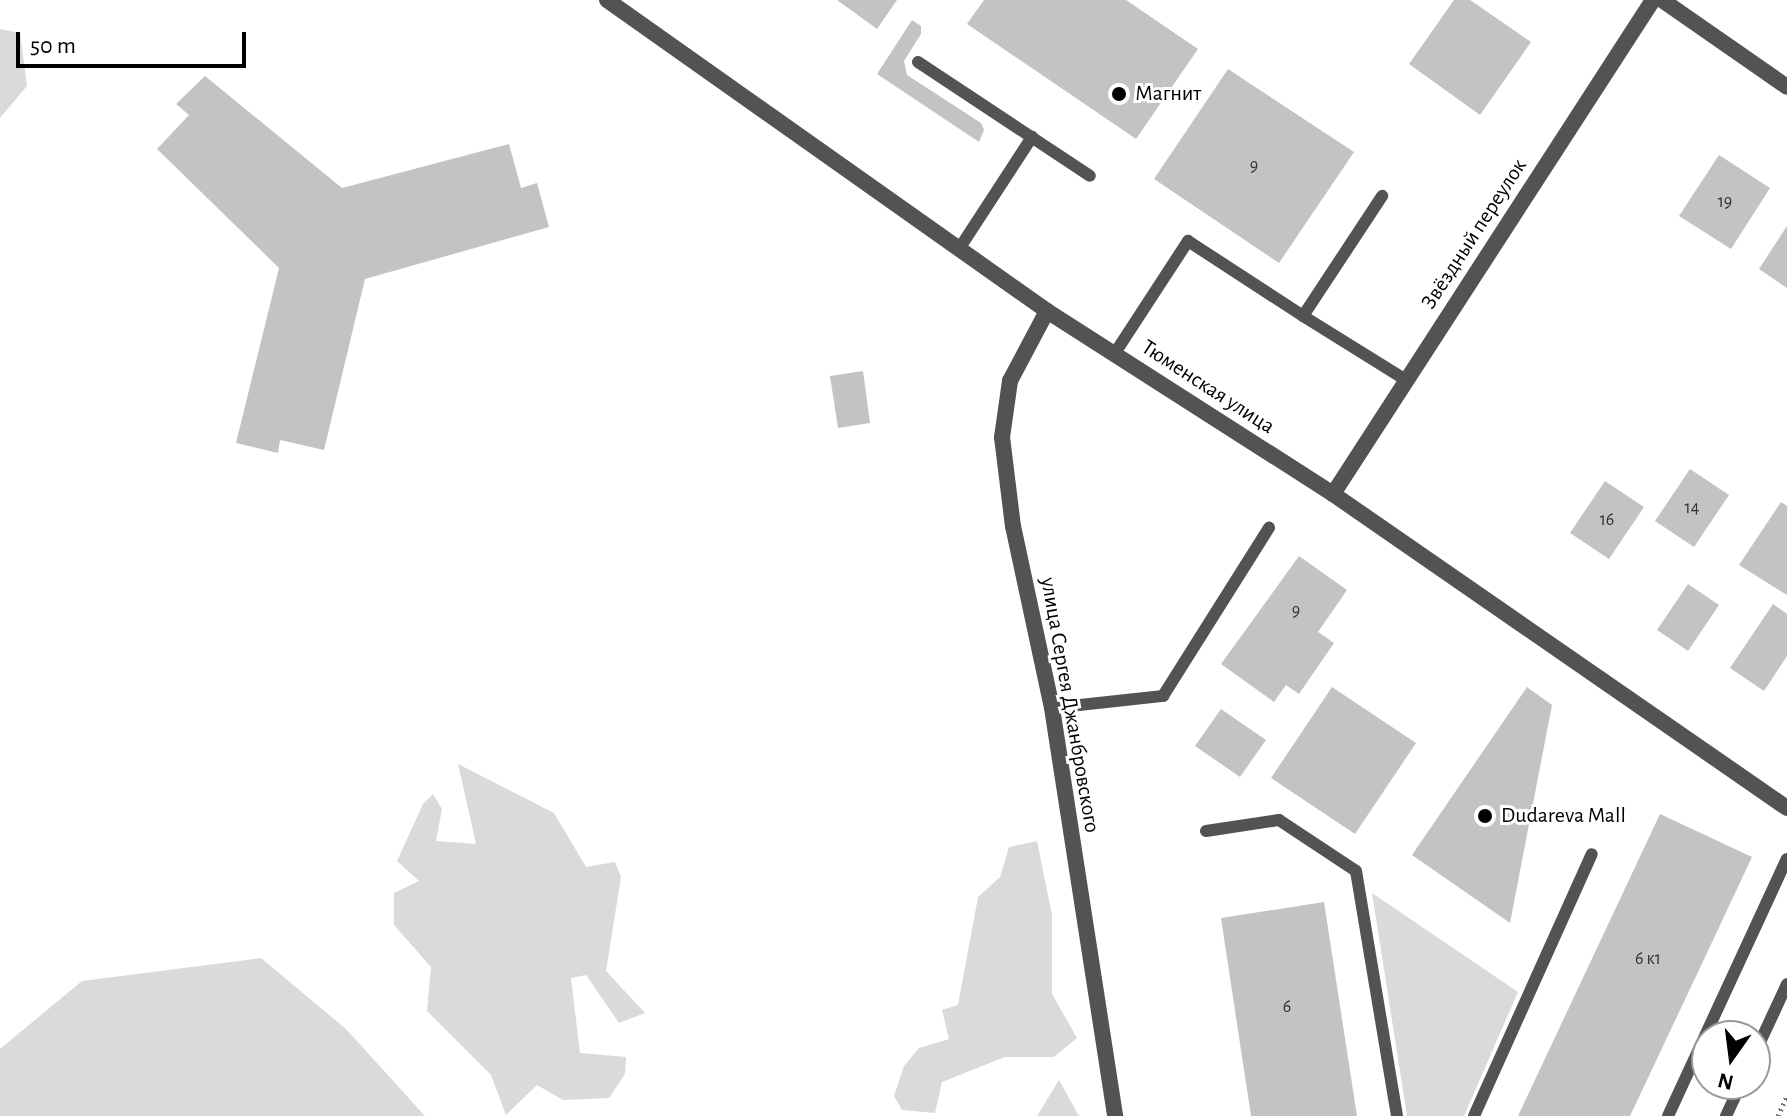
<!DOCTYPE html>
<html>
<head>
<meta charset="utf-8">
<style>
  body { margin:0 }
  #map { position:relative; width:1787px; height:1116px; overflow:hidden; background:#fff; font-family:"Alegreya Sans",sans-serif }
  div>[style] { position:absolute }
  .green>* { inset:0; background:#dadada }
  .building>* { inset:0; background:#c3c3c3 }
  .path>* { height:5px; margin-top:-2.5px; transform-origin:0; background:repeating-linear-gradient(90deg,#757575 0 2px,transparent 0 6px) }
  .service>* { height:12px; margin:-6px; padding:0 6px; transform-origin:6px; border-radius:6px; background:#535353 }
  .minor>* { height:16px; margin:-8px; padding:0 8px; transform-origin:8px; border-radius:8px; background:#535353 }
  .tertiary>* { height:16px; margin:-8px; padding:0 8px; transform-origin:8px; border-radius:8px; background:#535353 }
  .dots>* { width:22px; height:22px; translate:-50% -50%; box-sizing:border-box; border:4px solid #fff; border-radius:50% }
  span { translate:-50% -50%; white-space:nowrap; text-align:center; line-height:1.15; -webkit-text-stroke:6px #fff; paint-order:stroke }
  .number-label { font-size:18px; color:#313131 }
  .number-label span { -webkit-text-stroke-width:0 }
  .poi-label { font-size:22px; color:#000 }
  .left { translate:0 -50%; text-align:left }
  .street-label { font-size:22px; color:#000 }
  .north { position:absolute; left:1691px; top:1020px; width:80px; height:80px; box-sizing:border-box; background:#fff; border:2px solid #999; border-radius:50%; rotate:194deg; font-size:22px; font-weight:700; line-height:32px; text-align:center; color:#000 }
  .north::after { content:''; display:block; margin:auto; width:28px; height:36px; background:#000; clip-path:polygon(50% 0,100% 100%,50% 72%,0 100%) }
  .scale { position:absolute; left:16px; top:32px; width:230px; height:36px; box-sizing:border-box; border:4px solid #000; border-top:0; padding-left:10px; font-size:24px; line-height:28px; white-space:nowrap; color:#000; -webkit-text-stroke:6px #fff; paint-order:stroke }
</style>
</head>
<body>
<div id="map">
  <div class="green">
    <i style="clip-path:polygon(0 29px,20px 33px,27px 86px,0 118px)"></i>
    <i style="clip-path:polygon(458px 764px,554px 813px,586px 867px,615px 862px,621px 877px,606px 971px,645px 1013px,619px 1023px,586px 975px,571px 978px,580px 1053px,626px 1057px,625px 1074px,609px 1098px,563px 1100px,537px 1085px,506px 1115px,491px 1075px,427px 1011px,431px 967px,394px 925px,394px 893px,419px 881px,397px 861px,423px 804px,433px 794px,442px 809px,436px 841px,476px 844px)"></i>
    <i style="clip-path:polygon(1037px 841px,1052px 915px,1052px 994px,1077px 1038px,1054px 1057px,1005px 1057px,942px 1082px,935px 1113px,902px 1110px,894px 1096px,904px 1066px,919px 1048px,949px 1039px,942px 1010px,958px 1005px,978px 897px,1000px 877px,1009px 847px)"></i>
    <i style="clip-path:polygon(1372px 893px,1518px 992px,1464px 1116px,1407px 1116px)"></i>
    <i style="clip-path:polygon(261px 958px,346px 1029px,425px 1116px,0 1116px,0 1049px,82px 981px)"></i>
    <i style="clip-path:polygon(1059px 1080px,1079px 1116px,1037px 1116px)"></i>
  </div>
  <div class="building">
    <i style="clip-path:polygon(837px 0,897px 0,877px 29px)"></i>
    <i style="clip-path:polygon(984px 0,1126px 0,1198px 49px,1136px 139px,967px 24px)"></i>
    <i style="clip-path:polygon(1454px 0,1470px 0,1531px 42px,1480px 115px,1409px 64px)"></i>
    <i style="clip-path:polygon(912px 20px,921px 26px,921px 34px,904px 61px,907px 75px,981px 123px,984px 130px,979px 142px,877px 74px)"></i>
    <i style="clip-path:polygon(1228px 69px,1354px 152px,1279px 263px,1154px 179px)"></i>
    <i style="clip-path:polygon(205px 76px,342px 188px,509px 144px,521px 188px,537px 183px,549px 227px,365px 279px,324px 450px,280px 440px,278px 453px,236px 443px,279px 268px,157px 149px,189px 115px,176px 104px)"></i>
    <i style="clip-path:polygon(1719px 155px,1770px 188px,1731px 249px,1679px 216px)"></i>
    <i style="clip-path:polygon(1787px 226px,1787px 288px,1759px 269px)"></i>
    <i style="clip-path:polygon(863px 371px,870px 423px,838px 428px,830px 376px)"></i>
    <i style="clip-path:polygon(1690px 469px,1729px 495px,1694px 547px,1655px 521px)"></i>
    <i style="clip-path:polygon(1605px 481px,1644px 507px,1609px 559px,1570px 533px)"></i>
    <i style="clip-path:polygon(1781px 502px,1787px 506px,1787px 595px,1739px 565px)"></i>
    <i style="clip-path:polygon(1299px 556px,1347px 590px,1318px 632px,1334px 643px,1299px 694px,1286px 685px,1274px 702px,1221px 664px)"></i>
    <i style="clip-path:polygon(1688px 584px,1719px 605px,1688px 651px,1657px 630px)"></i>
    <i style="clip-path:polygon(1773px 604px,1787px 614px,1787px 656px,1764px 691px,1730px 668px)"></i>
    <i style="clip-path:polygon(1332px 687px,1416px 743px,1355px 834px,1271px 778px)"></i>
    <i style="clip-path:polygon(1527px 687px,1552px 705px,1510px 923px,1412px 855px)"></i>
    <i style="clip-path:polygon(1221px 709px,1266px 740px,1240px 777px,1195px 746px)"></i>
    <i style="clip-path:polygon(1660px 814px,1752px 857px,1698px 972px,1630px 1116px,1518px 1116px)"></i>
    <i style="clip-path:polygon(1324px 902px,1357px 1116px,1251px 1116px,1221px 918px)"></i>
  </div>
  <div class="path">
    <i style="left:1778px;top:1116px;width:22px;rotate:-66deg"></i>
  </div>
  <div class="service">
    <i style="left:918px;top:62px;width:206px;rotate:33.5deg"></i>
    <i style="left:959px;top:249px;width:134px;rotate:-56.9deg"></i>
    <i style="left:1303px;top:316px;width:121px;rotate:31.9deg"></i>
    <i style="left:1115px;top:353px;width:134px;rotate:-56.9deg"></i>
    <i style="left:1188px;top:241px;width:137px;rotate:33.1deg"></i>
    <i style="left:1303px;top:316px;width:144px;rotate:-56.6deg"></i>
    <i style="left:1052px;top:708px;width:112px;rotate:-6.2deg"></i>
    <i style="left:1163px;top:696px;width:199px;rotate:-57.8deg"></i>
    <i style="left:1206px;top:831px;width:74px;rotate:-8.6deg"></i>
    <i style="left:1279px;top:820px;width:92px;rotate:33.5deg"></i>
    <i style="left:1356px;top:871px;width:248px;rotate:80.5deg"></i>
    <i style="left:1755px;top:1053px;width:76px;rotate:-65.1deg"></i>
    <i style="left:1474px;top:1116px;width:287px;rotate:-65.8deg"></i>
    <i style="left:1668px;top:1116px;width:283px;rotate:-65.2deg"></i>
    <i style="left:1726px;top:1116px;width:35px;rotate:-65deg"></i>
  </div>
  <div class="minor">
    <i style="left:1662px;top:0;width:152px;rotate:34.8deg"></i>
    <i style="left:1047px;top:311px;width:340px;rotate:32.6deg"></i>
    <i style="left:1333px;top:494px;width:552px;rotate:34.67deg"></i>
    <i style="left:1333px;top:494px;width:589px;rotate:-57.07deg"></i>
  </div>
  <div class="tertiary">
    <i style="left:607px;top:0;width:539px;rotate:35.25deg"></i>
    <i style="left:1047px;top:311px;width:79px;rotate:117.9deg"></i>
    <i style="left:1010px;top:381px;width:57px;rotate:98.1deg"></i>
    <i style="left:1002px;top:437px;width:90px;rotate:83deg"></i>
    <i style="left:1013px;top:526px;width:186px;rotate:77.9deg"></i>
    <i style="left:1052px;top:708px;width:413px;rotate:81.2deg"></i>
  </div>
  <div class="dots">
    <i style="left:1119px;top:94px;background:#000"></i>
    <i style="left:1485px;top:816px;background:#000"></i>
  </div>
  <div class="number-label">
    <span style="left:1254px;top:166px">9</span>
    <span style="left:1725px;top:202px">19</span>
    <span style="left:1692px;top:508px">14</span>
    <span style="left:1607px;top:520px">16</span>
    <span style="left:1296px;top:611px">9</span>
    <span style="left:1648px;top:959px">6 к1</span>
    <span style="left:1287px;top:1007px">6</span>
  </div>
  <div class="poi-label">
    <span class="left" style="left:1135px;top:94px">Магнит</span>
    <span class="left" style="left:1501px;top:816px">Dudareva Mall</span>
  </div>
  <div class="street-label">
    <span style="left:1474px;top:234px;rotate:-57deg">Звёздный переулок</span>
    <span style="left:1208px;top:387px;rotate:33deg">Тюменская улица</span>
    <span style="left:1070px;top:705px;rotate:80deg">улица Сергея Джанбровского</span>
  </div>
  <div class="north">N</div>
  <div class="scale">50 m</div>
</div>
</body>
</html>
